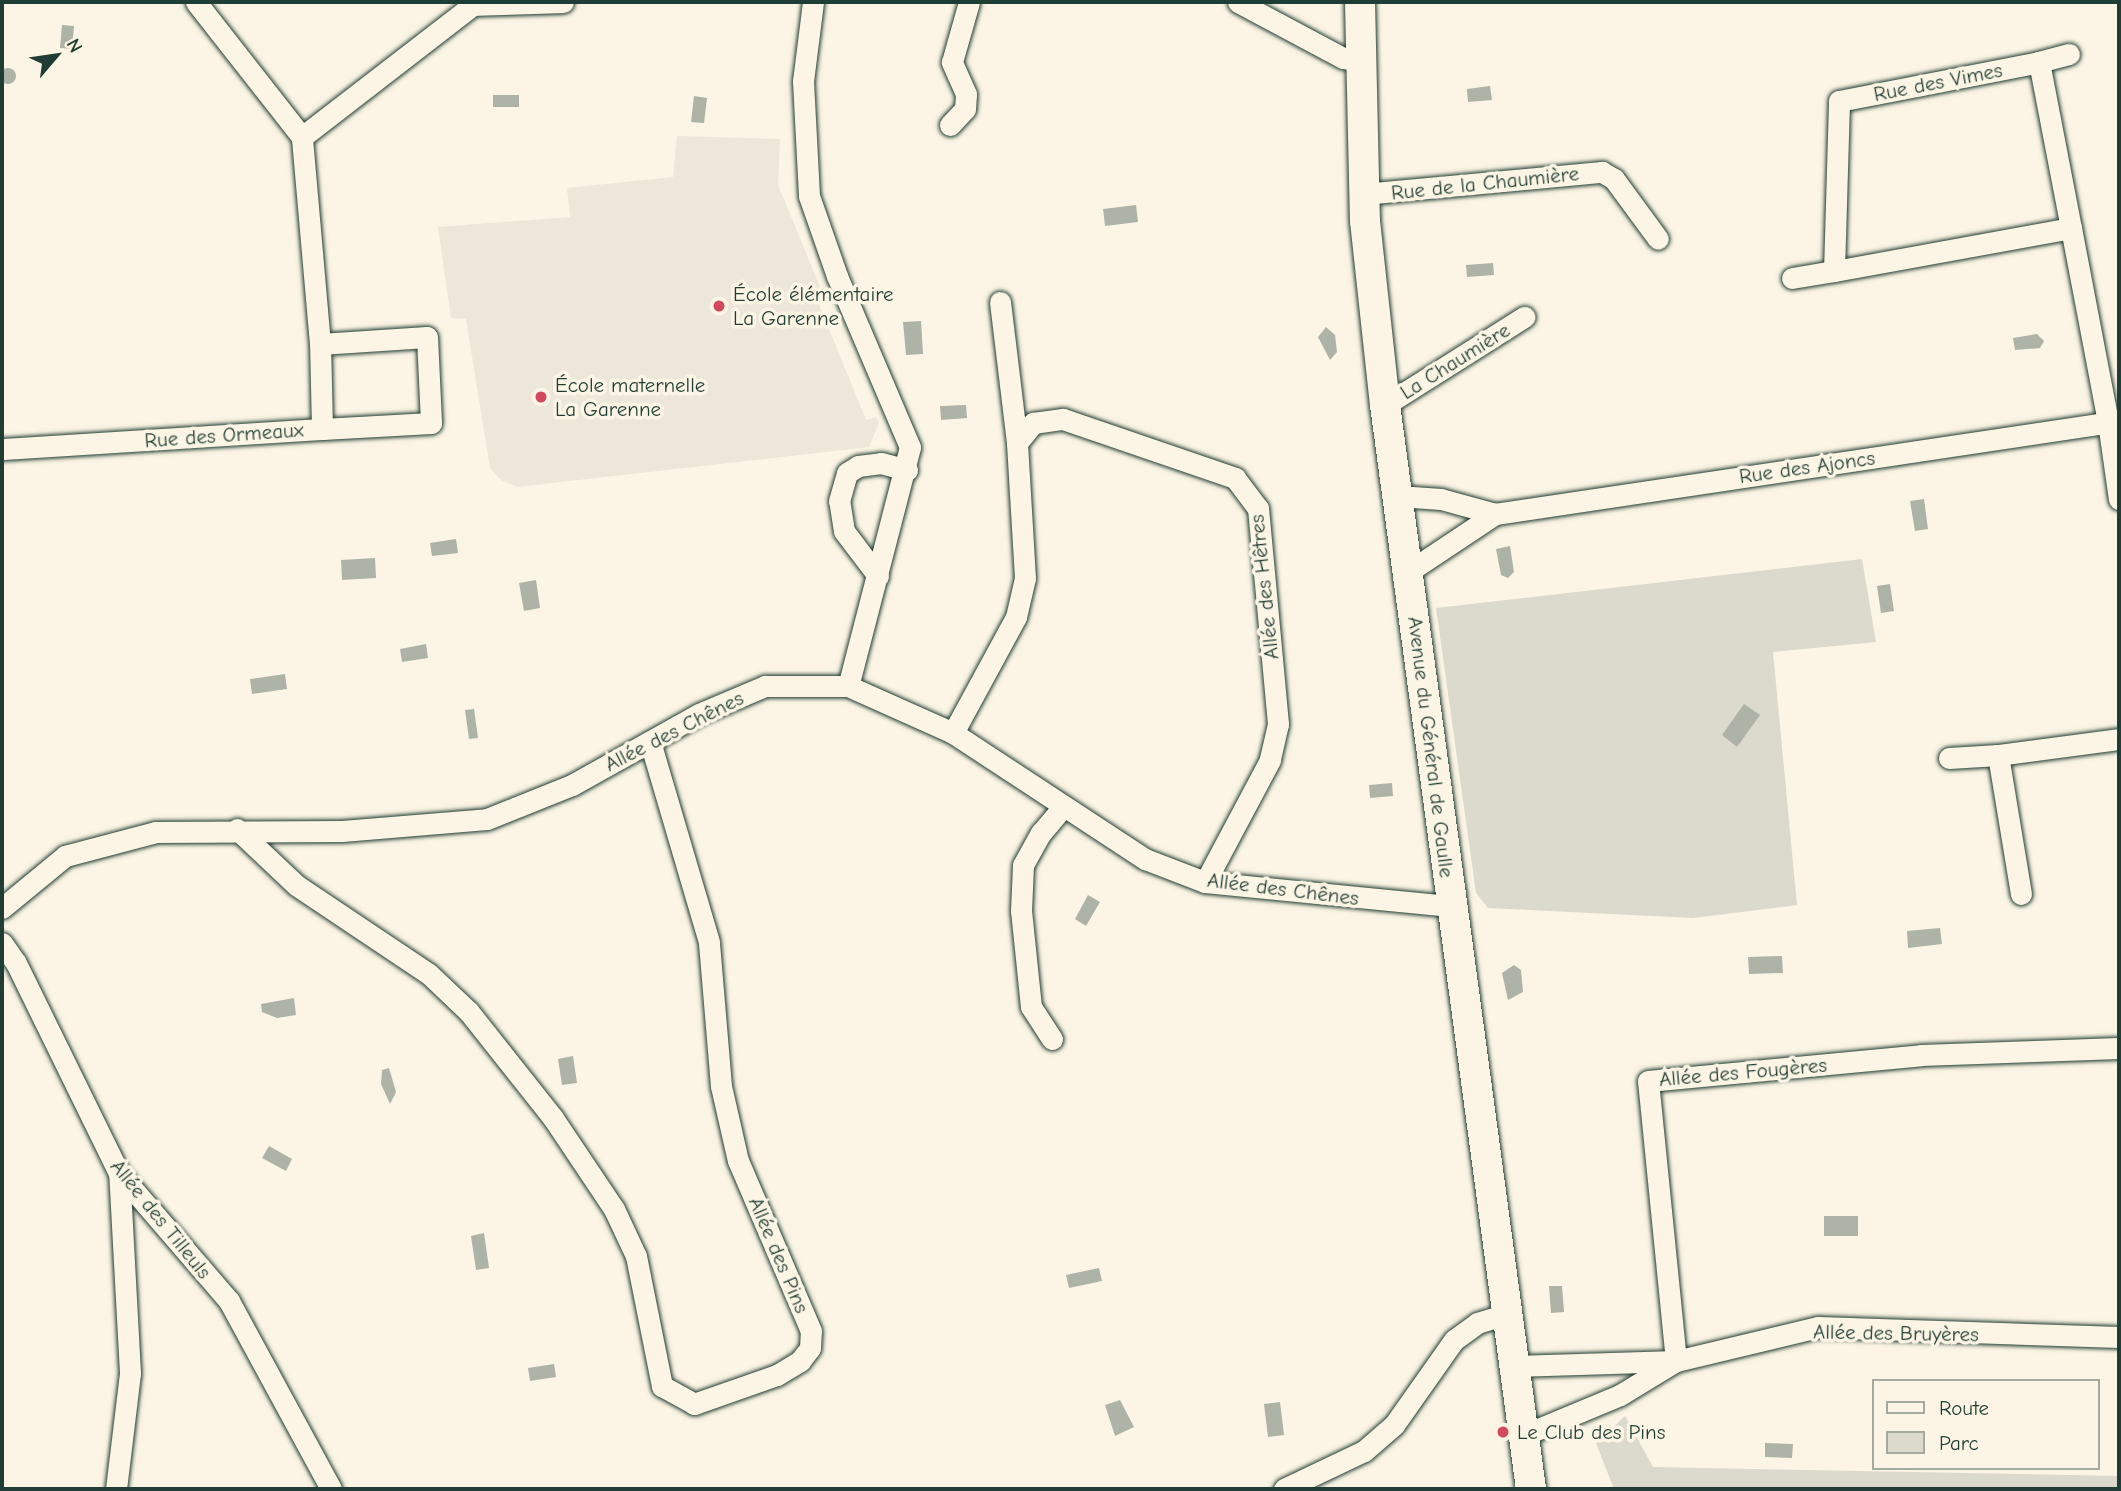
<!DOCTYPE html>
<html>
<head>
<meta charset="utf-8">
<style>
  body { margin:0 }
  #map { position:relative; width:2121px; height:1491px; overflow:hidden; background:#fcf5e5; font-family:"Comic Neue",sans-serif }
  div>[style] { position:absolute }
  .built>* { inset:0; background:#ece7d8 }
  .green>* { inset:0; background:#dcdacc }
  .water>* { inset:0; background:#aeb3a7 }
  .round { border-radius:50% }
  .roads { filter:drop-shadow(0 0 2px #1f3d34) drop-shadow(0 0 2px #1f3d34) }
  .street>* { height:21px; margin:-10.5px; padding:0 10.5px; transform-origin:10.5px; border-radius:10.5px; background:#fcf5e5 }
  .secondary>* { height:30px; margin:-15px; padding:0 15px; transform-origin:15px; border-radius:15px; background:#fcf5e5 }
  .dots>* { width:19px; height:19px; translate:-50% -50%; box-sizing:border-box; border:4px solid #fcf5e5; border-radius:50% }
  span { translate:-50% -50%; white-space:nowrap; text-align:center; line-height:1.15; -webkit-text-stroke:7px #fcf5e5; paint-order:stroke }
  .street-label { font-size:21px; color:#1f3d34 }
  .poi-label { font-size:21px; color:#1f3d34 }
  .left { translate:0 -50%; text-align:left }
  .frame { position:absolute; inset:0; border:4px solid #1f3d34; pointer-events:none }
  .legend { position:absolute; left:1872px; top:1379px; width:228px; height:91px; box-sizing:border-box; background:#fcf5e5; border:2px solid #a4ab9e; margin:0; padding:9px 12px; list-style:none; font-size:21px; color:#1f3d34 }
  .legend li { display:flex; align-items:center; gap:14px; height:35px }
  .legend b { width:35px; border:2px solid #a4ab9e }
  .north { position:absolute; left:21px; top:21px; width:70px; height:70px; -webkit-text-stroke:5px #fcf5e5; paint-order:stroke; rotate:61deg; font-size:19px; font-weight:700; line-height:28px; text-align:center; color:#1f3d34 }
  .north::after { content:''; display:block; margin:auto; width:24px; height:32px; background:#1f3d34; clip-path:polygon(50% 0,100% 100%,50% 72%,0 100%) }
</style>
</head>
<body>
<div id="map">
  <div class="built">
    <i style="clip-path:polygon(677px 136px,780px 139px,778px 185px,821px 289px,814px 292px,866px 420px,876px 417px,879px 423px,869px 447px,517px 487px,501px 480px,490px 468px,466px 319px,451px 318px,438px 227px,570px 217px,567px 188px,673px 177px)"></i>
  </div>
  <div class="green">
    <i style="clip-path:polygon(1862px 559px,1876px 642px,1773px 652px,1797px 905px,1693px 918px,1488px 908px,1476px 893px,1436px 608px)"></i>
    <i style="clip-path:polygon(1625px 1416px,1653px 1467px,2119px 1476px,2119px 1489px,1614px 1489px,1596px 1443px)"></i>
  </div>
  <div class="water">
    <i style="clip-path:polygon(62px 25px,74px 26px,72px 49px,60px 48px)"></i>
    <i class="round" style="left:0;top:68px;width:16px;height:16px"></i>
    <i style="clip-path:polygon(1490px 86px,1492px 100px,1468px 102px,1467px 89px)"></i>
    <i style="clip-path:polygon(493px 95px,519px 95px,519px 107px,493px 107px)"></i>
    <i style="clip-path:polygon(694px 96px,707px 98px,704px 123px,691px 122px)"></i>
    <i style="clip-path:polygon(1136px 205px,1138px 222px,1105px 226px,1103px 209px)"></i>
    <i style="clip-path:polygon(1493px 263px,1494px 275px,1467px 277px,1466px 265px)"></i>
    <i style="clip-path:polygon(921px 321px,923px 354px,906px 355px,903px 322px)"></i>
    <i style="clip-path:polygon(1326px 327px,1335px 335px,1337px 352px,1330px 360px,1318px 337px)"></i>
    <i style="clip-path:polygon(2037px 334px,2044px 341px,2040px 348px,2015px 350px,2013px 338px)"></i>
    <i style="clip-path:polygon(966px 405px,967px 418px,941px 420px,940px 406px)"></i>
    <i style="clip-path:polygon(1924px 499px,1928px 529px,1915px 531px,1910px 501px)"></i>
    <i style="clip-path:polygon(456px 539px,458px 553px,432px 556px,430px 543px)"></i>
    <i style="clip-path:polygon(1510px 546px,1514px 572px,1508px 578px,1501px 575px,1496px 549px)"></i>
    <i style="clip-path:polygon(375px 558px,376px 578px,342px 580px,341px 560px)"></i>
    <i style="clip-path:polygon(536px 580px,540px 608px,524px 611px,519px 583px)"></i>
    <i style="clip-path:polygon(1890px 584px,1894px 611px,1881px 613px,1877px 586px)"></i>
    <i style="clip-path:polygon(426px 644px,428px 658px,402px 662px,400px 649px)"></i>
    <i style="clip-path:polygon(285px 674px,287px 689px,252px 694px,250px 679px)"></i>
    <i style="clip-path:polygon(1744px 704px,1760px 715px,1737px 747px,1722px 735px)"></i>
    <i style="clip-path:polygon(474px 709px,478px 738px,469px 739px,465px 710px)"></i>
    <i style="clip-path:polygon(1392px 783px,1393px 796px,1370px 798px,1369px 785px)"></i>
    <i style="clip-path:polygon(1088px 895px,1100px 902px,1086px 926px,1075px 919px)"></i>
    <i style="clip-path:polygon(1940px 928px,1942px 944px,1908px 948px,1907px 931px)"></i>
    <i style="clip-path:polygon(1782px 956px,1783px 973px,1749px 974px,1748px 957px)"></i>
    <i style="clip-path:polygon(1514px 965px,1521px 970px,1523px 992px,1508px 1000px,1502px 973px)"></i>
    <i style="clip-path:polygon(294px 998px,296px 1015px,277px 1018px,262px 1012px,261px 1004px)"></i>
    <i style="clip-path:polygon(573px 1056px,577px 1083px,562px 1085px,558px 1059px)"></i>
    <i style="clip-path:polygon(389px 1068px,396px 1092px,390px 1104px,381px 1084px,382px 1070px)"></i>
    <i style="clip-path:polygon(269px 1146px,292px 1159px,286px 1171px,262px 1158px)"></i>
    <i style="clip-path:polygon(1824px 1216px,1858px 1216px,1858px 1236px,1824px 1236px)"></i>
    <i style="clip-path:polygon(484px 1233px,489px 1268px,476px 1270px,471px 1236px)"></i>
    <i style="clip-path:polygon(1099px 1268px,1102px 1281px,1069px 1288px,1066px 1275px)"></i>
    <i style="clip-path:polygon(1549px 1286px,1562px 1286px,1564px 1312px,1551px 1313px)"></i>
    <i style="clip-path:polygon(554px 1364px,556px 1377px,530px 1381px,528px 1368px)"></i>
    <i style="clip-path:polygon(1120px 1400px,1134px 1427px,1115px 1436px,1105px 1405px)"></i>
    <i style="clip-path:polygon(1280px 1402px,1284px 1435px,1268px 1437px,1264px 1404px)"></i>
    <i style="clip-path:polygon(1765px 1443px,1793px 1444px,1792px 1458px,1765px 1457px)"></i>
  </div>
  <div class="roads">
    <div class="street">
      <i style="left:196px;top:2px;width:172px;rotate:51.9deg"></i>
      <i style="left:813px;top:2px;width:80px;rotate:97.2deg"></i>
      <i style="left:803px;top:81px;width:115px;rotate:87deg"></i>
      <i style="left:809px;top:196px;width:85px;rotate:70.7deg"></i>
      <i style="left:837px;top:276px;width:186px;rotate:66.9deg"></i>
      <i style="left:910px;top:447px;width:247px;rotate:104.5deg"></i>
      <i style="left:1238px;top:2px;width:119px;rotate:28.1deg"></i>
      <i style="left:1343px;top:58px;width:17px;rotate:10deg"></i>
      <i style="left:2039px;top:62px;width:31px;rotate:-15deg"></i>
      <i style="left:950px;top:125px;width:22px;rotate:-47deg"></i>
      <i style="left:965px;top:109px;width:15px;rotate:-86deg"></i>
      <i style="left:966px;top:94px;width:35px;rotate:-114deg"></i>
      <i style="left:952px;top:62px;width:62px;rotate:-74.2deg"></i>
      <i style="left:1363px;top:194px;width:240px;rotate:-5.3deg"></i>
      <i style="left:1602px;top:172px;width:14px;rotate:30deg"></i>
      <i style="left:1614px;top:179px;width:74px;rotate:53.7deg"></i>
      <i style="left:2071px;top:228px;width:241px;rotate:169.7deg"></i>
      <i style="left:1834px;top:271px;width:170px;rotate:-88.3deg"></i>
      <i style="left:1839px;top:101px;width:204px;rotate:-11deg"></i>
      <i style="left:2039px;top:62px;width:169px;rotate:79.1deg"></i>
      <i style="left:2071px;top:228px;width:197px;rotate:79.2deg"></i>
      <i style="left:2108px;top:422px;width:78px;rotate:81.9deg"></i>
      <i style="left:1792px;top:278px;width:43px;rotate:-9.5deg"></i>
      <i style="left:1000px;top:302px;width:142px;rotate:83.1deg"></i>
      <i style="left:320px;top:344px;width:107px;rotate:-3.7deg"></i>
      <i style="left:427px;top:337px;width:86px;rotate:87.3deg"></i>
      <i style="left:431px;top:423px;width:109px;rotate:176.8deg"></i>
      <i style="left:1385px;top:405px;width:165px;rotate:-32.3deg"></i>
      <i style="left:2px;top:449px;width:321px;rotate:-3.6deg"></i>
      <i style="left:322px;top:429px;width:85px;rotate:-91.3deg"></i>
      <i style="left:320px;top:344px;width:208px;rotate:-95deg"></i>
      <i style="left:302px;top:137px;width:216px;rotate:-37.7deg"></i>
      <i style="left:473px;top:5px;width:90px;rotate:-1.9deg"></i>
      <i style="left:1398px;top:496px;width:43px;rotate:4deg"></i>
      <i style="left:1441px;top:499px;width:56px;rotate:15.5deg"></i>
      <i style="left:1495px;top:514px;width:631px;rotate:-8.48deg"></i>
      <i style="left:1408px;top:572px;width:105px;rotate:-33.7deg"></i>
      <i style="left:878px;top:576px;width:56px;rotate:-127.1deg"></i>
      <i style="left:844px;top:531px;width:30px;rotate:-99deg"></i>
      <i style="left:839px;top:501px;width:29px;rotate:-74deg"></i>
      <i style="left:847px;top:473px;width:13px;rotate:-32deg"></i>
      <i style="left:858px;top:466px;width:23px;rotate:-7deg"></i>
      <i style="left:881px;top:463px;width:27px;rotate:15deg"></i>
      <i style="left:953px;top:733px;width:132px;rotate:-61.5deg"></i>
      <i style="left:1016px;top:617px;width:40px;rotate:-77deg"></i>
      <i style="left:1025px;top:578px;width:135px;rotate:-93.4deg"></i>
      <i style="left:1017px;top:443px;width:26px;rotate:-51deg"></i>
      <i style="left:1033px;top:423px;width:30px;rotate:-8deg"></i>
      <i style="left:1063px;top:419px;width:182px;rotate:18.9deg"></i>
      <i style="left:1235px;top:478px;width:38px;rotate:53deg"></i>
      <i style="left:1258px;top:508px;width:217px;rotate:84.7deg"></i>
      <i style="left:1278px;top:724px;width:37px;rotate:103deg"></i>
      <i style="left:1270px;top:760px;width:138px;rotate:118deg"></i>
      <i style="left:1949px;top:758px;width:49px;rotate:-3.5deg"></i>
      <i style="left:237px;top:829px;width:81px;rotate:43.5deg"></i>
      <i style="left:296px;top:885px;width:160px;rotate:33.8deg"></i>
      <i style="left:429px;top:974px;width:55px;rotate:43.5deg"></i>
      <i style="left:469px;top:1012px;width:135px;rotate:51.6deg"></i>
      <i style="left:553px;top:1118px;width:110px;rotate:56.2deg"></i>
      <i style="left:614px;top:1209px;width:52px;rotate:64.9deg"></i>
      <i style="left:636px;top:1256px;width:133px;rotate:78.7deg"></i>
      <i style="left:662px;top:1386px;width:37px;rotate:29deg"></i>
      <i style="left:694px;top:1404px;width:88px;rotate:-19.3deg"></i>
      <i style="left:777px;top:1375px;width:27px;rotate:-31deg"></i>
      <i style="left:800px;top:1361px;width:16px;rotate:-52deg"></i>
      <i style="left:810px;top:1348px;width:17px;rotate:-87deg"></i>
      <i style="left:811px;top:1331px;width:185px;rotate:-113.2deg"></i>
      <i style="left:738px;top:1161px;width:77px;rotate:-102.8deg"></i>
      <i style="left:721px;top:1086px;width:144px;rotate:-94.8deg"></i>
      <i style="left:709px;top:942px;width:209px;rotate:-106.4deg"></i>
      <i style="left:2021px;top:894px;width:141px;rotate:-99.4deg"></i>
      <i style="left:1998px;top:755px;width:122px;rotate:-7.5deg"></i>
      <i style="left:2px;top:908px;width:82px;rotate:-39.5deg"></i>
      <i style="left:65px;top:856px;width:94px;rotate:-14.8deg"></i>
      <i style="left:156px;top:832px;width:186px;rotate:-0.3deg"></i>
      <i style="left:342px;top:831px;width:145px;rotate:-4.7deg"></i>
      <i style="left:487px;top:819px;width:92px;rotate:-21.8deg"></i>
      <i style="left:572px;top:785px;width:145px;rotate:-29.2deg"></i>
      <i style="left:699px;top:714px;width:72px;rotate:-23deg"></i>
      <i style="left:765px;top:686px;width:83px"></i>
      <i style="left:848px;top:686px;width:115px;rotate:24.1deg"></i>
      <i style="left:953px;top:733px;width:230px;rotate:33.3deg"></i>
      <i style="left:1145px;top:859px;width:64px;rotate:21deg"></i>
      <i style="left:1205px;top:882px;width:247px;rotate:5.6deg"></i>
      <i style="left:2px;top:943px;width:24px;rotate:55deg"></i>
      <i style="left:16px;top:963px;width:234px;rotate:63.9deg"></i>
      <i style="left:119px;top:1173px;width:169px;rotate:49.3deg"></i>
      <i style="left:229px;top:1301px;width:214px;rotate:61.5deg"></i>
      <i style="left:1052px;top:1039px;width:38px;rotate:-123deg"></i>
      <i style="left:1031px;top:1007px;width:97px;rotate:-95.9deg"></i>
      <i style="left:1021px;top:911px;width:46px;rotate:-87.5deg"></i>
      <i style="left:1023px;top:865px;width:37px;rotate:-61deg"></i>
      <i style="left:1041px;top:833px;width:35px;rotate:-50deg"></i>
      <i style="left:1676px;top:1361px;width:281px;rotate:-95.7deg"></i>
      <i style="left:1648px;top:1081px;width:274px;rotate:-5.4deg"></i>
      <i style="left:1921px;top:1055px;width:198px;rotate:-2deg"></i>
      <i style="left:1514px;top:1366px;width:162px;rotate:-1.8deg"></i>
      <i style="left:1676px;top:1361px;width:146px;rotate:-13.5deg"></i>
      <i style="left:1818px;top:1327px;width:301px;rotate:1.9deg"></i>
      <i style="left:1524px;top:1435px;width:104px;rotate:-22.6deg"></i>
      <i style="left:1620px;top:1395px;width:63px;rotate:-31.4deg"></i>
      <i style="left:116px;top:1489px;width:117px;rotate:-83.1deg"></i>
      <i style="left:130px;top:1373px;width:200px;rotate:-93.1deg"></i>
      <i style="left:1284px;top:1489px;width:89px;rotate:-25.4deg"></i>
      <i style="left:1364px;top:1451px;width:40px;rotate:-41deg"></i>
      <i style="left:1394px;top:1425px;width:104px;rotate:-54.8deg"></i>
      <i style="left:1454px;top:1340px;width:29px;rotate:-36deg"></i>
      <i style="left:1477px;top:1323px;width:31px;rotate:-17deg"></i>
    </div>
    <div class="secondary">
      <i style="left:1360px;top:2px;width:219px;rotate:88.7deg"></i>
      <i style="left:1365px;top:221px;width:185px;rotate:83.8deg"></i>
      <i style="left:1385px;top:405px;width:1094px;rotate:82.33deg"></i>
    </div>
  </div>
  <div class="dots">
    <i style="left:719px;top:306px;background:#d1495b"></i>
    <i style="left:541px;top:397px;background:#d1495b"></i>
    <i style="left:1503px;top:1432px;background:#d1495b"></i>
  </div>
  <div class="street-label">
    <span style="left:1938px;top:82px;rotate:-11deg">Rue des Vimes</span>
    <span style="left:1485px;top:183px;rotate:-6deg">Rue de la Chaumière</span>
    <span style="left:1455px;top:361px;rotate:-32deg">La Chaumière</span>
    <span style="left:224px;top:435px;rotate:-4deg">Rue des Ormeaux</span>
    <span style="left:1807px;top:467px;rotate:-8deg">Rue des Ajoncs</span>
    <span style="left:1264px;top:587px;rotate:-96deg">Allée des Hêtres</span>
    <span style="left:674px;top:731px;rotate:-27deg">Allée des Chênes</span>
    <span style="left:1431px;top:747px;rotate:83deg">Avenue du Général de Gaulle</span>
    <span style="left:1283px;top:889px;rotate:7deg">Allée des Chênes</span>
    <span style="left:1743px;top:1072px;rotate:-5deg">Allée des Fougères</span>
    <span style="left:161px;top:1219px;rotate:51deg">Allée des Tilleuls</span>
    <span style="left:779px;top:1255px;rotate:67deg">Allée des Pins</span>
    <span style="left:1896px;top:1333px;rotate:1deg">Allée des Bruyères</span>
  </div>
  <div class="poi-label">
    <span class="left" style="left:733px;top:306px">École élémentaire<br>La Garenne</span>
    <span class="left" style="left:555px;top:397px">École maternelle<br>La Garenne</span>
    <span class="left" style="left:1517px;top:1432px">Le Club des Pins</span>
  </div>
  <div class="frame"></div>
  <ul class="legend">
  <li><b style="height:9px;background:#fcf5e5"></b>Route</li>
  <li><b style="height:19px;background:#dcdacc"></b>Parc</li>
  </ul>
  <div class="north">N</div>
</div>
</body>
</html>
